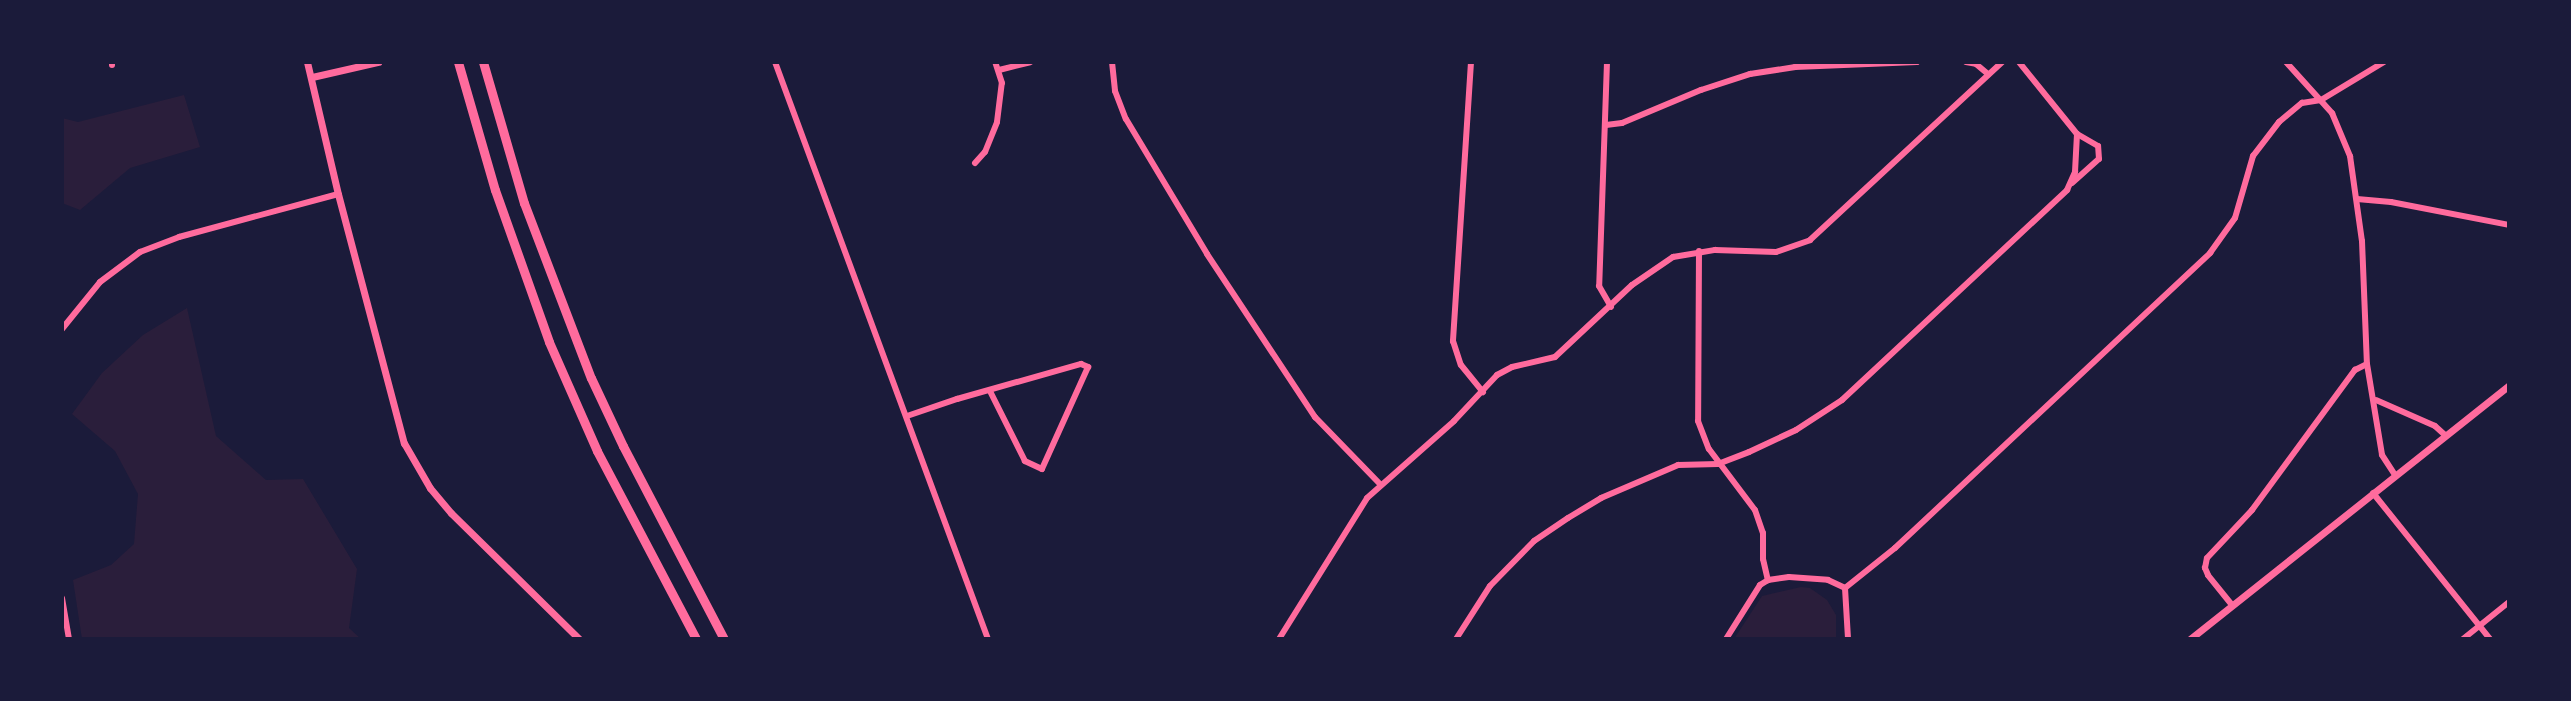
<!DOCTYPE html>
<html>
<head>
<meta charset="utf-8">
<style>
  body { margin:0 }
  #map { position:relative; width:2571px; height:701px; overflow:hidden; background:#1b1b3a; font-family:"Golos Text",sans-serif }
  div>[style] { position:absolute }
  .green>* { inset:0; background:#2a1e3b }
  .minor>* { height:6px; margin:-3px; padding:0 3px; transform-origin:3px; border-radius:3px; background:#ff6b9d }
  .tertiary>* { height:7px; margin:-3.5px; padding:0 3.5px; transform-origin:3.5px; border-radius:3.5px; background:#ff6b9d }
  .primary>* { height:9px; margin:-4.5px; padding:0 4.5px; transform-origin:4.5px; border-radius:4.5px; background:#ff6b9d }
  span { translate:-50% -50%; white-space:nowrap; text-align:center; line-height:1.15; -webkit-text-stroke:6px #1b1b3a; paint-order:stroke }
  .frame { position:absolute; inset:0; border:64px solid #1b1b3a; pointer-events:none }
</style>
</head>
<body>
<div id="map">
  <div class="green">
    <i style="clip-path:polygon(184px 95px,200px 147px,130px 168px,80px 210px,62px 203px,62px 118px,78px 122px)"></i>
    <i style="clip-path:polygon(187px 308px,216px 436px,266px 480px,303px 479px,357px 569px,349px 628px,361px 639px,82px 639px,73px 580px,111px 565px,134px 544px,138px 494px,115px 451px,72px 414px,102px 373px,143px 335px)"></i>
    <i style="clip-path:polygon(1801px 587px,1810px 588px,1827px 600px,1836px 615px,1836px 639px,1734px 639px,1762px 596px)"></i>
  </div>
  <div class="minor">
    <i style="left:112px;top:62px;width:3px;rotate:90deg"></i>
    <i style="left:775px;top:62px;width:615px;rotate:69.74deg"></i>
    <i style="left:1112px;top:62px;width:29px;rotate:84deg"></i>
    <i style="left:1115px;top:91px;width:30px;rotate:69deg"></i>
    <i style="left:1126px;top:119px;width:157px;rotate:59deg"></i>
    <i style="left:1207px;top:254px;width:196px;rotate:56.5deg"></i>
    <i style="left:1315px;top:417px;width:93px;rotate:45.9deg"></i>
    <i style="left:1471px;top:62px;width:280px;rotate:93.7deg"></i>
    <i style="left:1453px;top:341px;width:25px;rotate:72deg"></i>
    <i style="left:1461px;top:365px;width:35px;rotate:51deg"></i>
    <i style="left:1607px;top:62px;width:224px;rotate:92deg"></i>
    <i style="left:1599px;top:286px;width:24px;rotate:60deg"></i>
    <i style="left:1966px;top:62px;width:10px;rotate:11deg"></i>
    <i style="left:1976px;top:64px;width:16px;rotate:40deg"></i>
    <i style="left:2286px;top:62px;width:69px;rotate:48deg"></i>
    <i style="left:2332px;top:113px;width:47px;rotate:67.3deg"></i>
    <i style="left:2350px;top:156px;width:86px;rotate:82deg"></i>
    <i style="left:2362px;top:241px;width:123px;rotate:87.7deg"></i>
    <i style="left:2367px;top:364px;width:92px;rotate:80.6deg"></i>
    <i style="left:2382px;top:455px;width:24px;rotate:57deg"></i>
    <i style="left:999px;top:70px;width:32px;rotate:-14deg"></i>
    <i style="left:1606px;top:125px;width:16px;rotate:-7deg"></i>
    <i style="left:1622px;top:123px;width:86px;rotate:-22.7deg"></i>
    <i style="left:1701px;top:90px;width:52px;rotate:-18.1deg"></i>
    <i style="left:1750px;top:74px;width:46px;rotate:-8.8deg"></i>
    <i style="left:1795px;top:67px;width:122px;rotate:-2.3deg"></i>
    <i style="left:975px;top:163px;width:15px;rotate:-48deg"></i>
    <i style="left:985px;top:152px;width:32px;rotate:-68deg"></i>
    <i style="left:997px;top:122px;width:39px;rotate:-83deg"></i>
    <i style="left:1002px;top:83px;width:22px;rotate:-108deg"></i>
    <i style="left:2072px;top:183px;width:36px;rotate:-42deg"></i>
    <i style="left:2099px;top:159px;width:13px;rotate:-94deg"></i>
    <i style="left:2098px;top:146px;width:24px;rotate:-150deg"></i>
    <i style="left:2357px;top:199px;width:34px;rotate:5deg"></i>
    <i style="left:2391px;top:202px;width:120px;rotate:11deg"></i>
    <i style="left:1699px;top:251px;width:170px;rotate:90.3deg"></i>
    <i style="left:1698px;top:421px;width:30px;rotate:69deg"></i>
    <i style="left:1709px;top:449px;width:76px;rotate:53deg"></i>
    <i style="left:1755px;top:510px;width:24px;rotate:71deg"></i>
    <i style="left:1763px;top:533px;width:26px;rotate:90deg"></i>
    <i style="left:1763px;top:559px;width:22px;rotate:77deg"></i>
    <i style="left:62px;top:329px;width:60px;rotate:-51deg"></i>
    <i style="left:100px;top:282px;width:50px;rotate:-36.9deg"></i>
    <i style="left:140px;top:252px;width:42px;rotate:-21deg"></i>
    <i style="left:179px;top:237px;width:165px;rotate:-15.1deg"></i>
    <i style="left:2376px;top:400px;width:64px;rotate:23.8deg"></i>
    <i style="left:2435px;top:426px;width:13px;rotate:42deg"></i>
    <i style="left:907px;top:416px;width:53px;rotate:-18.8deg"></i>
    <i style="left:957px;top:399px;width:129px;rotate:-15.8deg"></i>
    <i style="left:1081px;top:364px;width:8px;rotate:23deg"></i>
    <i style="left:1088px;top:367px;width:112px;rotate:114.3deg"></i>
    <i style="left:1042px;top:469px;width:19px;rotate:-155deg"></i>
    <i style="left:1025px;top:461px;width:78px;rotate:-116.6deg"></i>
    <i style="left:2373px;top:493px;width:187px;rotate:51.3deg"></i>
    <i style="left:1845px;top:588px;width:64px;rotate:-38.7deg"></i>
    <i style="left:1895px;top:548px;width:432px;rotate:-43.1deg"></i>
    <i style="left:2210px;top:253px;width:43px;rotate:-54.5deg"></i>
    <i style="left:2235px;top:218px;width:65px;rotate:-73.8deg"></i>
    <i style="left:2253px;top:156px;width:43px;rotate:-52.6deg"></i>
    <i style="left:2279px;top:122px;width:30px;rotate:-40deg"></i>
    <i style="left:2302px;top:103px;width:19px;rotate:-9deg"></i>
    <i style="left:2321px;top:100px;width:74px;rotate:-31.1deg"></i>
    <i style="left:62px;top:598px;width:42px;rotate:80.3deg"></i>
    <i style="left:2232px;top:605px;width:38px;rotate:-129deg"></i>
    <i style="left:2208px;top:575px;width:8px;rotate:-113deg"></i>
    <i style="left:2205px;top:568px;width:10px;rotate:-79deg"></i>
    <i style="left:2207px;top:558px;width:66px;rotate:-46.8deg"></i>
    <i style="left:2252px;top:510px;width:174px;rotate:-53.7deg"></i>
    <i style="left:2355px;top:370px;width:13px;rotate:-27deg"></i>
    <i style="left:1279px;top:639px;width:166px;rotate:-58deg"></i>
    <i style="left:1367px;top:498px;width:116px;rotate:-41.5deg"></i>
    <i style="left:1454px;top:421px;width:63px;rotate:-46.9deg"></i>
    <i style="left:1497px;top:375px;width:17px;rotate:-28deg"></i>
    <i style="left:1512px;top:367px;width:44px;rotate:-13.1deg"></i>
    <i style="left:1555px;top:357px;width:105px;rotate:-43.1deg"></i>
    <i style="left:1632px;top:285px;width:50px;rotate:-34.3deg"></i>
    <i style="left:1673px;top:257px;width:43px;rotate:-9.5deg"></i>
    <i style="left:1715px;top:250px;width:61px;rotate:1.9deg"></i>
    <i style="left:1776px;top:252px;width:36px;rotate:-19deg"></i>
    <i style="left:1810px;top:240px;width:262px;rotate:-42.8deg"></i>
    <i style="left:1456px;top:639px;width:63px;rotate:-57.3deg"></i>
    <i style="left:1490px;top:586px;width:63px;rotate:-45.6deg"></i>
    <i style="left:1534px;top:541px;width:41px;rotate:-34.1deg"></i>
    <i style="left:1568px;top:518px;width:39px;rotate:-31deg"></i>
    <i style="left:1601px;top:498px;width:84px;rotate:-23.2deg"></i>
    <i style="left:1678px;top:465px;width:40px;rotate:-1.4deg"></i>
    <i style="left:1718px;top:464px;width:33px;rotate:-21deg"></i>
    <i style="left:1749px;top:452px;width:52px;rotate:-25.1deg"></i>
    <i style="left:1796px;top:430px;width:55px;rotate:-33.1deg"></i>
    <i style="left:1842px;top:400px;width:308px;rotate:-43deg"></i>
    <i style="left:2067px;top:190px;width:20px;rotate:-66deg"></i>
    <i style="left:2075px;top:172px;width:38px;rotate:-87deg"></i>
    <i style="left:2077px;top:134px;width:92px;rotate:-128.9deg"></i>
    <i style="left:1726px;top:639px;width:64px;rotate:-57.8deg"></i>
    <i style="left:1760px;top:585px;width:9px;rotate:-32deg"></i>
    <i style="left:1768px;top:580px;width:21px;rotate:-8deg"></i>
    <i style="left:1789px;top:577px;width:39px;rotate:4deg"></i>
    <i style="left:1828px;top:580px;width:19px;rotate:25deg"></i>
    <i style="left:1845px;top:588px;width:51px;rotate:86.6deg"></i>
    <i style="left:2463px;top:639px;width:59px;rotate:-38.8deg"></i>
  </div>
  <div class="tertiary">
    <i style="left:307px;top:62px;width:136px;rotate:76.8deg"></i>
    <i style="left:338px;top:194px;width:258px;rotate:75.2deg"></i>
    <i style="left:404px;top:443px;width:52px;rotate:60deg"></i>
    <i style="left:430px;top:488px;width:33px;rotate:50deg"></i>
    <i style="left:451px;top:513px;width:180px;rotate:44.5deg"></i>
    <i style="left:312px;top:77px;width:68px;rotate:-12.8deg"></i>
    <i style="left:2190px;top:639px;width:408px;rotate:-38.5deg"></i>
  </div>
  <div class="primary">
    <i style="left:458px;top:62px;width:133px;rotate:73.9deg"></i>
    <i style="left:495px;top:190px;width:161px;rotate:70.4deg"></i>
    <i style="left:549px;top:342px;width:119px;rotate:66.2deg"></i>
    <i style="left:597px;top:451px;width:212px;rotate:62.2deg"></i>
    <i style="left:483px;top:62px;width:147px;rotate:73.8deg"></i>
    <i style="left:524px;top:203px;width:187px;rotate:69.1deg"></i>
    <i style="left:591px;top:378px;width:75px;rotate:64.8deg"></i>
    <i style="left:623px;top:446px;width:218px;rotate:62.4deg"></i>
  </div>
  <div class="frame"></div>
</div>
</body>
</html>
